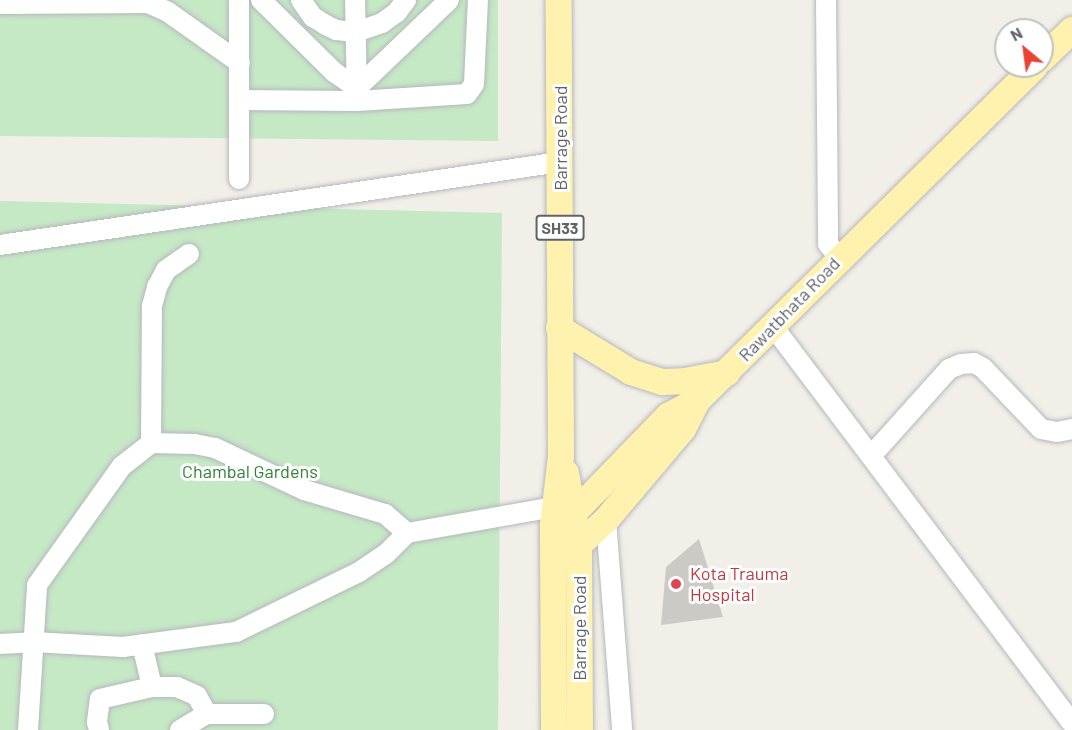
<!DOCTYPE html>
<html>
<head>
<meta charset="utf-8">
<style>
  body { margin:0 }
  #map { position:relative; width:1072px; height:730px; overflow:hidden; background:#f1efe8; font-family:Barlow,sans-serif }
  div>[style] { position:absolute }
  .green>* { inset:0; background:#c5e8c5 }
  .building>* { inset:0; background:#cccac5 }
  .roads { filter:drop-shadow(0 0 2px #b5b8bc) drop-shadow(0 0 2px #b5b8bc) }
  .minor>* { height:20px; margin:-10px; padding:0 10px; transform-origin:10px; border-radius:10px; background:#fff }
  .major>* { height:26px; margin:-13px; padding:0 13px; transform-origin:13px; border-radius:13px; background:#fff2af }
  .dots>* { width:16px; height:16px; translate:-50% -50%; box-sizing:border-box; border:3px solid #fff; border-radius:50% }
  span { translate:-50% -50%; white-space:nowrap; text-align:center; line-height:1.15; -webkit-text-stroke:6px #fff; paint-order:stroke }
  .shield-label span { padding:2px 4px; background:#fff; border:2px solid; border-radius:4px; -webkit-text-stroke-width:0 }
  .shield-label { font-size:16px; color:#5f6368; font-weight:700 }
  .street-label { font-size:18px; color:#5f6368 }
  .park-label { font-size:18px; color:#348238 }
  .health-label { font-size:18px; color:#be3a42 }
  .left { translate:0 -50%; text-align:left }
  .north { position:absolute; left:994px; top:18px; width:60px; height:60px; box-sizing:border-box; background:#fff; border:2px solid #bfc1c3; border-radius:50%; rotate:331deg; font-size:16px; font-weight:700; line-height:24px; text-align:center; color:#5f6368 }
  .north::after { content:''; display:block; margin:auto; width:21px; height:27px; background:#ea4335; clip-path:polygon(50% 0,100% 100%,50% 72%,0 100%) }
</style>
</head>
<body>
<div id="map">
  <div class="green">
    <i style="clip-path:polygon(0 0,498px 0,498px 141px,0 136px)"></i>
    <i style="clip-path:polygon(0 201px,502px 213px,498px 730px,0 730px)"></i>
  </div>
  <div class="building">
    <i style="clip-path:polygon(699px 539px,723px 617px,661px 625px,666px 567px)"></i>
  </div>
  <div class="roads">
    <div class="minor">
      <i style="left:239px;top:0;width:179px;rotate:90deg"></i>
      <i style="left:261px;top:0;width:103px;rotate:44.6deg"></i>
      <i style="left:334px;top:72px;width:28px;rotate:35deg"></i>
      <i style="left:357px;top:88px;width:127px;rotate:-43.7deg"></i>
      <i style="left:301px;top:0;width:21px;rotate:55deg"></i>
      <i style="left:313px;top:17px;width:13px;rotate:32deg"></i>
      <i style="left:324px;top:24px;width:13px;rotate:27deg"></i>
      <i style="left:336px;top:30px;width:20px;rotate:6deg"></i>
      <i style="left:356px;top:32px;width:28px;rotate:-19deg"></i>
      <i style="left:382px;top:23px;width:19px;rotate:-36deg"></i>
      <i style="left:397px;top:12px;width:15px;rotate:-53deg"></i>
      <i style="left:826px;top:0;width:244px;rotate:89.5deg"></i>
      <i style="left:828px;top:244px;width:17px;rotate:50deg"></i>
      <i style="left:0;top:4px;width:148px;rotate:-0.4deg"></i>
      <i style="left:148px;top:3px;width:22px;rotate:24deg"></i>
      <i style="left:168px;top:12px;width:88px;rotate:35.3deg"></i>
      <i style="left:240px;top:100px;width:117px;rotate:0.5deg"></i>
      <i style="left:357px;top:101px;width:101px;rotate:-91.1deg"></i>
      <i style="left:357px;top:101px;width:110px;rotate:-3.6deg"></i>
      <i style="left:467px;top:94px;width:12px;rotate:-55deg"></i>
      <i style="left:474px;top:84px;width:84px;rotate:-87.3deg"></i>
      <i style="left:0;top:245px;width:566px;rotate:-8.43deg"></i>
      <i style="left:772px;top:325px;width:498px;rotate:53deg"></i>
      <i style="left:871px;top:456px;width:117px;rotate:-48.1deg"></i>
      <i style="left:949px;top:369px;width:13px;rotate:-23deg"></i>
      <i style="left:961px;top:364px;width:13px;rotate:-4deg"></i>
      <i style="left:974px;top:363px;width:10px;rotate:29deg"></i>
      <i style="left:983px;top:368px;width:84px;rotate:46.4deg"></i>
      <i style="left:1041px;top:429px;width:16px;rotate:11deg"></i>
      <i style="left:1057px;top:432px;width:15px;rotate:-11deg"></i>
      <i style="left:606px;top:520px;width:211px;rotate:85.6deg"></i>
      <i style="left:407px;top:533px;width:150px;rotate:-10deg"></i>
      <i style="left:0;top:644px;width:33px;rotate:-3deg"></i>
      <i style="left:33px;top:642px;width:90px;rotate:3.2deg"></i>
      <i style="left:123px;top:647px;width:114px;rotate:-7.6deg"></i>
      <i style="left:236px;top:632px;width:137px;rotate:-26deg"></i>
      <i style="left:359px;top:572px;width:32px;rotate:-34deg"></i>
      <i style="left:386px;top:554px;width:30px;rotate:-45deg"></i>
      <i style="left:407px;top:533px;width:29px;rotate:-139deg"></i>
      <i style="left:385px;top:514px;width:84px;rotate:-163.5deg"></i>
      <i style="left:304px;top:490px;width:98px;rotate:-154.7deg"></i>
      <i style="left:215px;top:448px;width:21px;rotate:-169deg"></i>
      <i style="left:194px;top:444px;width:43px;rotate:-178.7deg"></i>
      <i style="left:152px;top:687px;width:25px"></i>
      <i style="left:177px;top:687px;width:22px;rotate:24deg"></i>
      <i style="left:197px;top:696px;width:21px;rotate:61deg"></i>
      <i style="left:28px;top:730px;width:145px;rotate:-86.4deg"></i>
      <i style="left:37px;top:585px;width:146px;rotate:-54.5deg"></i>
      <i style="left:122px;top:466px;width:37px;rotate:-38deg"></i>
      <i style="left:151px;top:443px;width:137px;rotate:-89.6deg"></i>
      <i style="left:152px;top:306px;width:20px;rotate:-75deg"></i>
      <i style="left:157px;top:287px;width:19px;rotate:-62deg"></i>
      <i style="left:166px;top:270px;width:28px;rotate:-35deg"></i>
      <i style="left:99px;top:730px;width:8px;rotate:-104deg"></i>
      <i style="left:97px;top:722px;width:23px;rotate:-83deg"></i>
      <i style="left:100px;top:699px;width:53px;rotate:-13deg"></i>
      <i style="left:152px;top:687px;width:44px;rotate:-103.1deg"></i>
      <i style="left:180px;top:730px;width:31px;rotate:-31deg"></i>
      <i style="left:207px;top:714px;width:57px"></i>
    </div>
    <div class="major">
      <i style="left:1042px;top:59px;width:42px;rotate:-44deg"></i>
      <i style="left:559px;top:328px;width:84px;rotate:31.4deg"></i>
      <i style="left:631px;top:372px;width:33px;rotate:18deg"></i>
      <i style="left:662px;top:382px;width:23px;rotate:-2deg"></i>
      <i style="left:685px;top:381px;width:43px;rotate:-10.8deg"></i>
      <i style="left:566px;top:473px;width:73px;rotate:79.8deg"></i>
      <i style="left:579px;top:545px;width:185px;rotate:89.7deg"></i>
      <i style="left:565px;top:518px;width:12px;rotate:-31deg"></i>
      <i style="left:575px;top:512px;width:134px;rotate:-45.9deg"></i>
      <i style="left:668px;top:416px;width:34px;rotate:-28deg"></i>
      <i style="left:555px;top:560px;width:28px;rotate:-32deg"></i>
      <i style="left:579px;top:545px;width:37px;rotate:-43deg"></i>
      <i style="left:606px;top:520px;width:119px;rotate:-49.8deg"></i>
      <i style="left:683px;top:429px;width:33px;rotate:-63deg"></i>
      <i style="left:698px;top:400px;width:474px;rotate:-44.7deg"></i>
      <i style="left:554px;top:730px;width:205px;rotate:-90.3deg"></i>
      <i style="left:553px;top:525px;width:69px;rotate:-83.4deg"></i>
      <i style="left:561px;top:456px;width:456px;rotate:-90.3deg"></i>
    </div>
  </div>
  <div class="dots">
    <i style="left:676px;top:584px;background:#e0444e"></i>
  </div>
  <div class="shield-label">
    <span style="left:560px;top:228px">SH33</span>
  </div>
  <div class="street-label">
    <span style="left:560px;top:138px;rotate:-90deg">Barrage Road</span>
    <span style="left:789px;top:309px;rotate:-46deg">Rawatbhata Road</span>
    <span style="left:579px;top:628px;rotate:-90deg">Barrage Road</span>
  </div>
  <div class="park-label">
    <span style="left:250px;top:471px">Chambal Gardens</span>
  </div>
  <div class="health-label">
    <span class="left" style="left:690px;top:584px">Kota Trauma<br>Hospital</span>
  </div>
  <div class="north">N</div>
</div>
</body>
</html>
